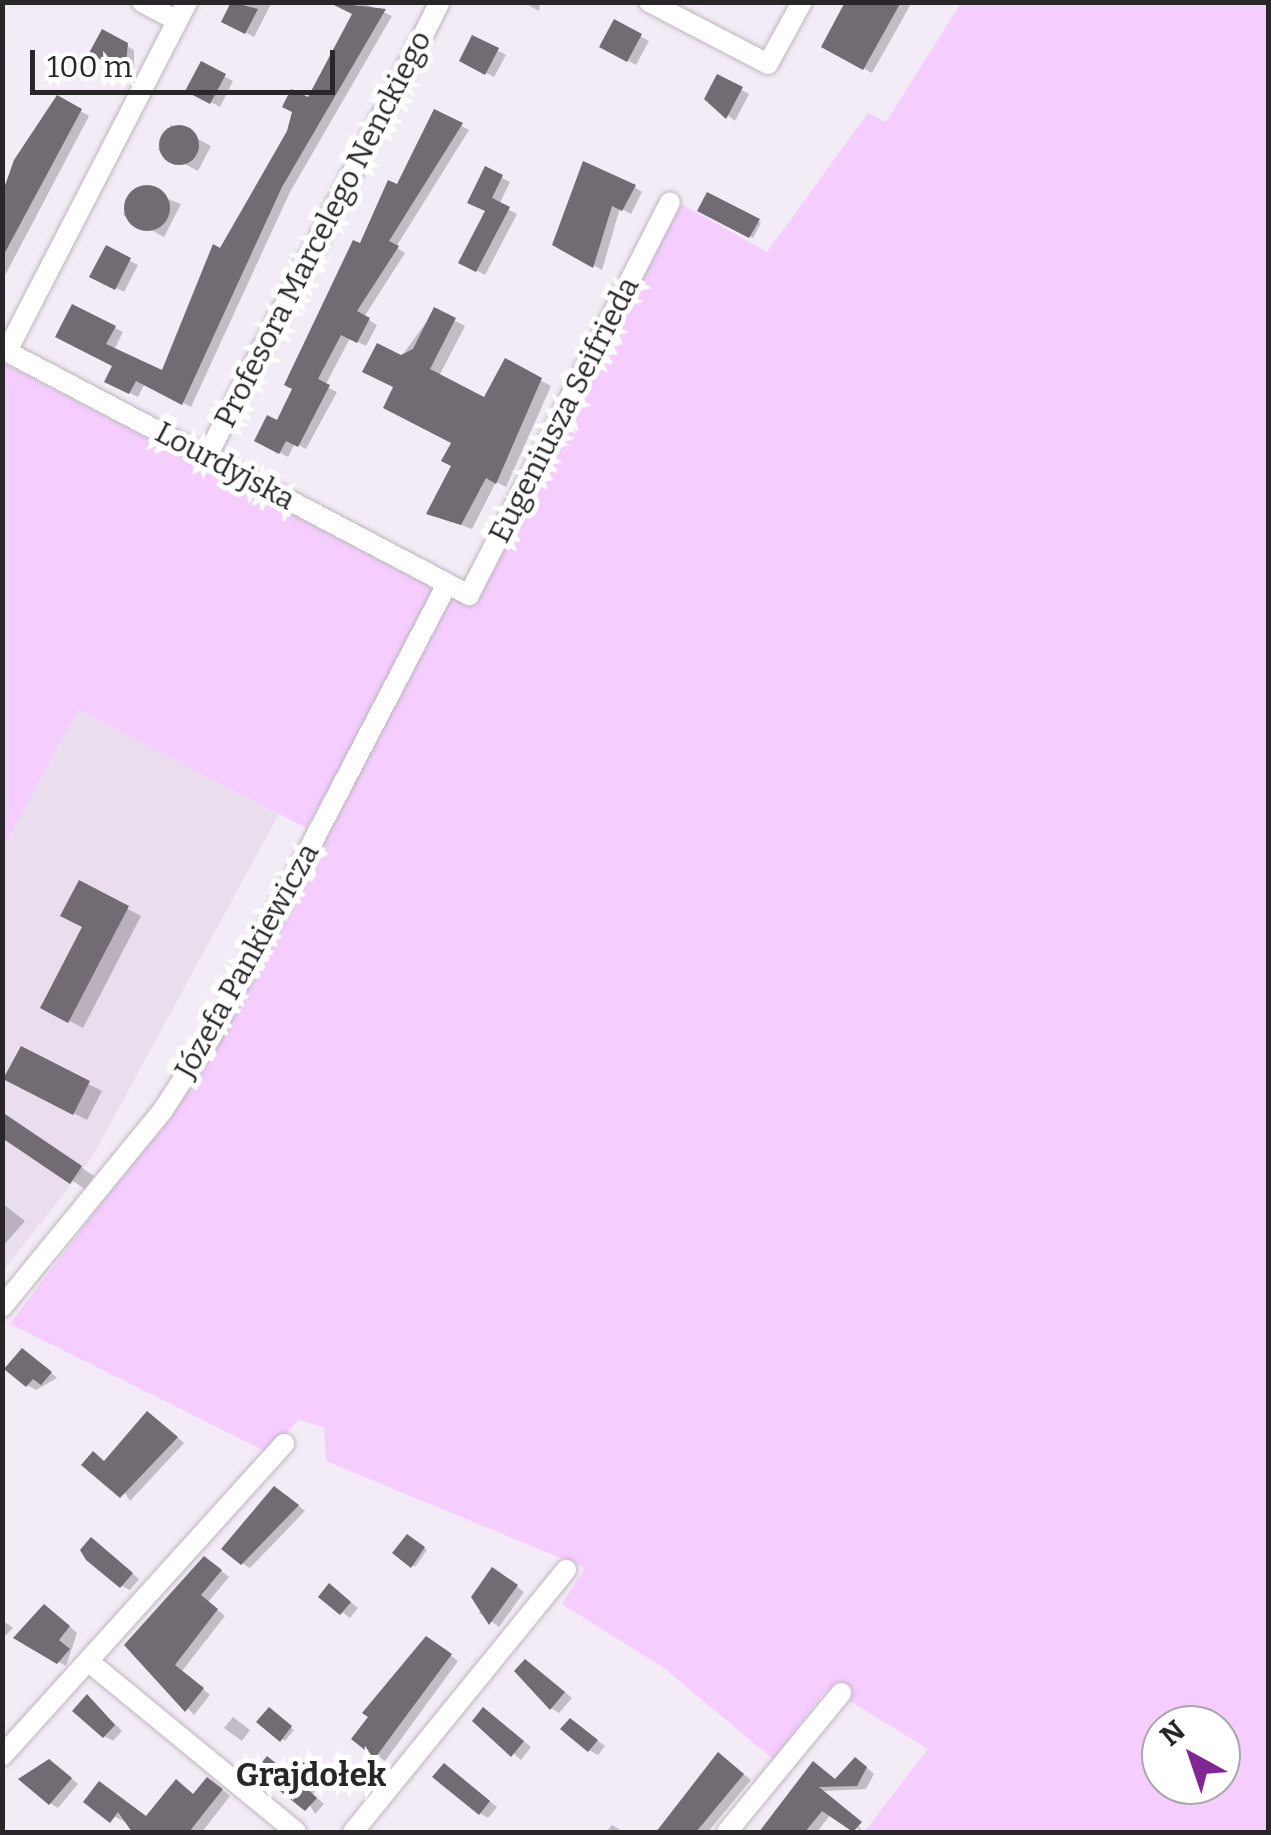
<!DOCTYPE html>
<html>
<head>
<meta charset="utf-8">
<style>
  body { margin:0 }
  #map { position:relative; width:1271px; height:1835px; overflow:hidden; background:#f3ebf5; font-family:Bitter,serif }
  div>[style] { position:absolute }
  .built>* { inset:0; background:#eadded }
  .green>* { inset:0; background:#f5cdff }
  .shadow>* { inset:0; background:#0003 }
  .building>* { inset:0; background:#726b74 }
  .round { border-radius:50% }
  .roads { filter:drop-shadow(0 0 2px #bdb5be) drop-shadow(0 0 2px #bdb5be) }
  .street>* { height:20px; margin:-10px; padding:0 10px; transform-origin:10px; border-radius:10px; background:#fff }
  span { translate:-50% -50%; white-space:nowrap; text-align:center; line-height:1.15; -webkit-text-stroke:10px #fff; paint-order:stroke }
  .street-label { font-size:30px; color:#292629 }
  .neighbourhood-label { font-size:32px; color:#292629; font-weight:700 }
  .frame { position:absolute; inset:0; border:5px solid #292629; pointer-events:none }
  .north { position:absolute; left:1141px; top:1705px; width:100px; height:100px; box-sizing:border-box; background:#fff; border:2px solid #a9a8a9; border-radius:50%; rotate:320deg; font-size:28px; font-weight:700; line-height:40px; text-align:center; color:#292629 }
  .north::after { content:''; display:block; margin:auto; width:35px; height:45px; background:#802794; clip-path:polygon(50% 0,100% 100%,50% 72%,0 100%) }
  .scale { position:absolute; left:30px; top:50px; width:305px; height:45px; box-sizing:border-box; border:5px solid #292629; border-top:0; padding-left:12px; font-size:30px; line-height:35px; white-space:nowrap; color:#292629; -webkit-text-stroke:8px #fff; paint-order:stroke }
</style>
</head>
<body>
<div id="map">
  <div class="built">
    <i style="clip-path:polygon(78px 708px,279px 814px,91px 1159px,3px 1271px,3px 847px)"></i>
  </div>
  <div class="green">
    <i style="clip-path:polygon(evenodd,961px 3px,1268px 3px,1268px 1832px,864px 1832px,928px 1749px,845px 1698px,826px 1690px,773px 1759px,664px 1668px,562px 1604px,585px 1568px,326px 1461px,324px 1427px,299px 1420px,267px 1452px,10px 1324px,205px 1066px,337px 775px,306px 828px,78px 709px,3px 847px,3px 363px,470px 607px,681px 204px,767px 252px,868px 113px,886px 122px,961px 3px,1161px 1725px,1221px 1725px,1221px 1785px,1161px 1785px,1161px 1725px)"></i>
  </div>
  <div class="shadow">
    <i style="clip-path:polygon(233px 2px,272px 2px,254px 37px,225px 21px)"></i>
    <i style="clip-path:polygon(361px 2px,392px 16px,290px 192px,191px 407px,145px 383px,138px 397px,107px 381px,115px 366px,73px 307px,123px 332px,114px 350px,164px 373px)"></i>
    <i style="clip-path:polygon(522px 2px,540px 2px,539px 11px)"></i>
    <i style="clip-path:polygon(850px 2px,912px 2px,872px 73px,824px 46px)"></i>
    <i style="clip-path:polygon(615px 22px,649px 41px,636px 65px,602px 46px)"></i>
    <i style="clip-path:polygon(103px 32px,134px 50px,134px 76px,93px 52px)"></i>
    <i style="clip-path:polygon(474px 38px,506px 55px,494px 77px,462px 60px)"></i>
    <i style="clip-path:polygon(202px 64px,233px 81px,220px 107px,188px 90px)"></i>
    <i style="clip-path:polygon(719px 78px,749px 94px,735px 121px,712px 102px)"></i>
    <i style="clip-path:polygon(58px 98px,89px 116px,2px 281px,2px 194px)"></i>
    <i style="clip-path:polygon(436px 112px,469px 130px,396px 247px,405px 253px,364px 317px,377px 325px,366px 346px,350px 338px,325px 386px,337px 392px,306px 449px,295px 443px,288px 457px,257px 440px,278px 423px)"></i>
    <i style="clip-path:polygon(171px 125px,211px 146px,198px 171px,158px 150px)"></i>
    <i style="clip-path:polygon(486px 170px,510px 182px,499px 205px,517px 214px,485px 275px,461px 262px,488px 211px)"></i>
    <i style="clip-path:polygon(137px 187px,181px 204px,164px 237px,123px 215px)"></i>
    <i style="clip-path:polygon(634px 187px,642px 192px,631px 214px,620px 208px,602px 270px,555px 244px)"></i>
    <i style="clip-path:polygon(708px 195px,761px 223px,753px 238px,700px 210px)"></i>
    <i style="clip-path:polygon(107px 249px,138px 265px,124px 292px,93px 276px)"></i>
    <i style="clip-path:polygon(435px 310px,465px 326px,439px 376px,485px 400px,506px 362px,551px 386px,506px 487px,496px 482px,472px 529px,429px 513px,454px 465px,454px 443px,396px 387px,401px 357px)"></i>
    <i style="clip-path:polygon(80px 884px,141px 916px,83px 1028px,43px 1007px,85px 927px)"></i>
    <i style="clip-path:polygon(22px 1050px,102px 1091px,87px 1120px,22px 1087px)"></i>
    <i style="clip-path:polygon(12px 1120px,94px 1176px,85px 1189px,2px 1135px)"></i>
    <i style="clip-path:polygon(2px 1203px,25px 1221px,2px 1247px)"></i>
    <i style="clip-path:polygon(31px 1356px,57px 1378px,36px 1390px,27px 1385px)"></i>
    <i style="clip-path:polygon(156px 1419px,184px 1443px,130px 1501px,106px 1463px)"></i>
    <i style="clip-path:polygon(283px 1493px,305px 1511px,250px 1568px,242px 1563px)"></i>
    <i style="clip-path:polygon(408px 1537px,427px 1550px,415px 1567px,396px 1553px)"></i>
    <i style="clip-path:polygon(99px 1545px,139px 1579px,130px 1590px,122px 1586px)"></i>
    <i style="clip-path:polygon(212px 1564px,229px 1577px,208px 1602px,225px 1616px,182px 1671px,210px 1695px,194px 1715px,127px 1645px)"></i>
    <i style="clip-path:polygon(501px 1575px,524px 1592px,499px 1627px,479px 1613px)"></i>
    <i style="clip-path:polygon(337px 1591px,358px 1608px,350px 1618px,321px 1597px)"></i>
    <i style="clip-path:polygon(58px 1616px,77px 1633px,66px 1666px,18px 1638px)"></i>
    <i style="clip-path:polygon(2px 1620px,13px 1628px,2px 1639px)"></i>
    <i style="clip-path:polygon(435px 1644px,458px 1661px,385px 1761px,354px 1739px)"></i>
    <i style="clip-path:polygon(534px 1667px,572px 1698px,559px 1713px,551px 1708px)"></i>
    <i style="clip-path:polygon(88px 1697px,122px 1731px,113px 1741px,104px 1736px)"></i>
    <i style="clip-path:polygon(272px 1712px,294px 1730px,285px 1741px,260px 1722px)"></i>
    <i style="clip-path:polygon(492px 1715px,531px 1747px,521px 1760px,475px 1721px)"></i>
    <i style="clip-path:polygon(233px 1717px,250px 1730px,242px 1741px,224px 1728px)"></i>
    <i style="clip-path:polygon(579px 1726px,605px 1746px,598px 1755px,589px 1750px)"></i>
    <i style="clip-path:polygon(718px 1755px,751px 1780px,708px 1832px,659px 1832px)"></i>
    <i style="clip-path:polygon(814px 1765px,836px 1781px,864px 1765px,874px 1774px,866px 1789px,822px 1791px,864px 1832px,831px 1814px,817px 1832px,759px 1832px)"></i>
    <i style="clip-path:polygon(58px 1767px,78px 1784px,58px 1808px,50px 1803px)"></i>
    <i style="clip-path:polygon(312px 1770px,323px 1780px,313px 1794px,324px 1804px,315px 1814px,294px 1778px)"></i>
    <i style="clip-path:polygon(452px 1771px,497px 1807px,488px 1818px,480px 1813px)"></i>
    <i style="clip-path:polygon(217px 1785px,230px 1796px,202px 1832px,145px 1832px,86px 1802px,148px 1818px)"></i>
    <i style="clip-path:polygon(612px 1825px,620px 1830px,624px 1832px,606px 1832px)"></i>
  </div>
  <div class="building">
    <i style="clip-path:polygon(231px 2px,258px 9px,245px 34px,221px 22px)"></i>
    <i style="clip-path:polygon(328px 2px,386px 9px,282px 187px,182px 405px,136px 381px,129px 394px,104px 382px,112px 366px,55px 337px,72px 304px,116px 326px,106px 344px,162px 370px,213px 244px,220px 248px,287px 131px,292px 112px,282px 107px,291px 89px,308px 97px,352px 14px)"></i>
    <i style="clip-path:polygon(845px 2px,901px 2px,863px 70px,821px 47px)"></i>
    <i style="clip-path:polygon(614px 19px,642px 34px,627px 62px,599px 47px)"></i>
    <i style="clip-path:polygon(102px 29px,128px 43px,125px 73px,89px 53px)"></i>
    <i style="clip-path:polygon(472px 35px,499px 48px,485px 75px,459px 61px)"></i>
    <i style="clip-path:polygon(201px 61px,226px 74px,210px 104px,185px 91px)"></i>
    <i style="clip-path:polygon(717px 74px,743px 87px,726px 119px,704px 99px)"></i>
    <i style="clip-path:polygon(57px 95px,82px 109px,2px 258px,2px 194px,14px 160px)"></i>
    <i style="clip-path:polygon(434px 109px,463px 123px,389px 241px,399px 246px,357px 311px,370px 318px,357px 343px,341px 335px,318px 379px,330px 385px,298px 447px,286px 441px,279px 454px,254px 441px,267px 415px,277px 420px,292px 389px,284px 385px,353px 240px,360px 243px,388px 180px,397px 184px)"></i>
    <i class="round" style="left:159px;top:125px;width:40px;height:40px"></i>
    <i style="clip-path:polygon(583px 161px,636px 185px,622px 211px,612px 206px,593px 268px,552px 245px)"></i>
    <i style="clip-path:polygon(485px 166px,503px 175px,492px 198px,510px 207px,476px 272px,458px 263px,485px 211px,467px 203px)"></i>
    <i class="round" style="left:124px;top:185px;width:46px;height:46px"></i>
    <i style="clip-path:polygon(707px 192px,760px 219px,749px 238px,697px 211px)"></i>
    <i style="clip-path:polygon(106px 245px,131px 258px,115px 290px,89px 277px)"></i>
    <i style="clip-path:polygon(434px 307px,456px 318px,430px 369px,484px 397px,505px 358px,542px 378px,496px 484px,486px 478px,461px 525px,426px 514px,451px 466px,441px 461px,451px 443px,383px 408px,393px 387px,362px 372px,377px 343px,401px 355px,413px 349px)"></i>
    <i style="clip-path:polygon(79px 880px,129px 906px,68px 1023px,40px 1008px,82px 927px,60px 916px)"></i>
    <i style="clip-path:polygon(21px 1046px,90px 1081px,73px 1115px,3px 1079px)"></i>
    <i style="clip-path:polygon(2px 1112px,82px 1166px,70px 1184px,2px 1138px)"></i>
    <i style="clip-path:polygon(22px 1348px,52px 1372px,41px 1385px,33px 1379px,26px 1387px,4px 1369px)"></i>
    <i style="clip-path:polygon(147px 1411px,178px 1437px,120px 1498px,81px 1465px,93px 1451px,104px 1461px)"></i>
    <i style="clip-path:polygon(274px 1486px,299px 1505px,241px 1565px,221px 1549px)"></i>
    <i style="clip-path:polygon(407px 1534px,425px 1547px,411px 1568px,392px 1553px)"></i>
    <i style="clip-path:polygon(91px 1537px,133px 1573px,120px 1588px,86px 1560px,80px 1550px)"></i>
    <i style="clip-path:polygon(204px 1556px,222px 1570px,201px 1595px,218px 1609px,175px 1665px,204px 1688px,185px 1712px,124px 1645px)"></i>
    <i style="clip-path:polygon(492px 1567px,518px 1585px,489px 1625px,471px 1597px)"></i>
    <i style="clip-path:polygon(329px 1583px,351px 1602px,340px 1615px,318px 1597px)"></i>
    <i style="clip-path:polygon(44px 1604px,70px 1626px,59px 1640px,70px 1649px,57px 1664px,13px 1638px)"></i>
    <i style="clip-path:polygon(426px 1636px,452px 1654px,375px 1758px,351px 1739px,368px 1717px,362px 1713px)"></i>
    <i style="clip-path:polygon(525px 1659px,565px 1692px,550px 1710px,514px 1671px)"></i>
    <i style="clip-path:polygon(87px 1694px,115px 1725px,103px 1738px,72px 1711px)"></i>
    <i style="clip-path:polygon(269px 1707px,292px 1726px,280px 1742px,256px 1722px)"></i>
    <i style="clip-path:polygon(483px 1707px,524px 1741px,511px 1757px,472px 1721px)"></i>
    <i style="clip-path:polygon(570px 1718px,598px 1740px,588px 1752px,560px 1729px)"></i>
    <i style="clip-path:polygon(718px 1752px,744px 1774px,696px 1832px,656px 1832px)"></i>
    <i style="clip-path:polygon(267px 1756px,292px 1776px,303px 1762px,317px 1774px,306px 1788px,317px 1798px,305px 1811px,255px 1771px)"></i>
    <i style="clip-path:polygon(855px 1757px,867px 1767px,857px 1786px,819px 1787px,862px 1822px,853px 1832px,822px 1811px,805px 1832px,759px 1832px,813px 1761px,835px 1779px)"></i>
    <i style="clip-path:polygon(49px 1759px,72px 1778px,49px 1805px,18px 1779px)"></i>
    <i style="clip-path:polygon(444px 1763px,490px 1801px,479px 1815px,432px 1777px)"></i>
    <i style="clip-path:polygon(207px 1777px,223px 1789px,189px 1832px,132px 1832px,118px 1812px,110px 1823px,83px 1802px,99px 1781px,146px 1816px,176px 1779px,193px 1794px)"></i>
  </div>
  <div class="roads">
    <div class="street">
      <i style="left:142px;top:2px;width:40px;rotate:28deg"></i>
      <i style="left:649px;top:2px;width:134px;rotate:27.5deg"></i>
      <i style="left:768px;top:64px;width:71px;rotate:-61.3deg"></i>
      <i style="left:2px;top:349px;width:528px;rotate:27.78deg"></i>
      <i style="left:469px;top:595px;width:441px;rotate:-62.9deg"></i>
      <i style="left:7px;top:351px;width:393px;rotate:-62.7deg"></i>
      <i style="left:207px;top:456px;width:510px;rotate:-62.83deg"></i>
      <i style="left:2px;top:1307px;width:254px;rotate:-50.7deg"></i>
      <i style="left:163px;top:1110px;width:90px;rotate:-56.8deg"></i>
      <i style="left:212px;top:1035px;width:506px;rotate:-62.47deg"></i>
      <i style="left:88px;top:1661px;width:269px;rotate:39.4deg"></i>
      <i style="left:2px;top:1756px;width:421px;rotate:-47.9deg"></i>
      <i style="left:353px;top:1832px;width:338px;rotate:-50.9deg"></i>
      <i style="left:727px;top:1832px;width:180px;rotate:-50.6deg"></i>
    </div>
  </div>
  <div class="street-label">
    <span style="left:323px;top:229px;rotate:-63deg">Profesora Marcelego Nenckiego</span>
    <span style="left:564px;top:410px;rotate:-63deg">Eugeniusza Seifrieda</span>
    <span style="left:225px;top:466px;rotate:28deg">Lourdyjska</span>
    <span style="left:247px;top:961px;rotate:-61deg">Józefa Pankiewicza</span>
  </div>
  <div class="neighbourhood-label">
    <span style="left:311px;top:1775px">Grajdołek</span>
  </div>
  <div class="frame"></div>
  <div class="north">N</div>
  <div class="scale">100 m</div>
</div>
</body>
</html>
